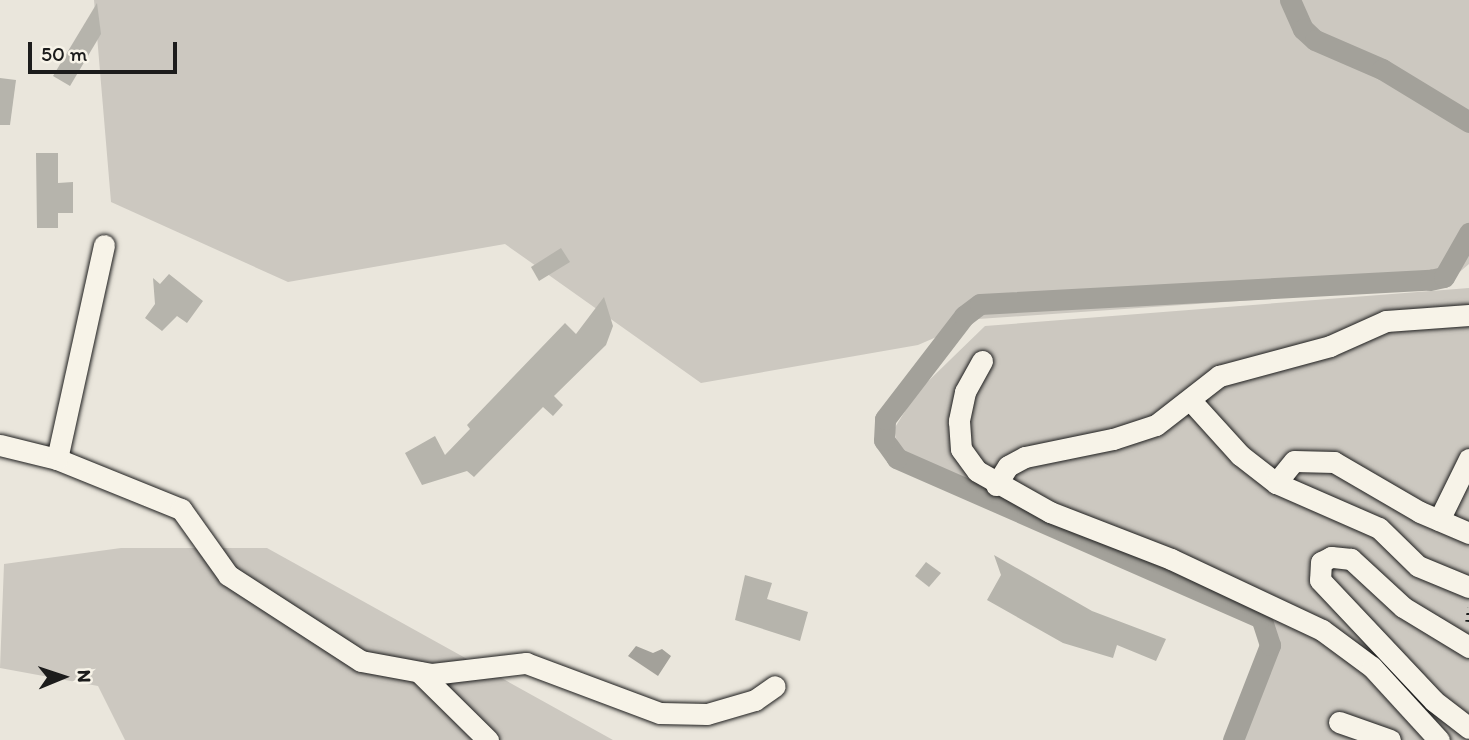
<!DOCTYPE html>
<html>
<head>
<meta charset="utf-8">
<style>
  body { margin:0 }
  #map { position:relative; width:1469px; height:740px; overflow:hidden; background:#eae6dc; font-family:Itim,sans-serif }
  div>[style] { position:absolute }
  .green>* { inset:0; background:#ccc8c0 }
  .water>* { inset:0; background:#a3a19a }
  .canal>* { height:21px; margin:-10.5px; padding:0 10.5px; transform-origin:10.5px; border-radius:10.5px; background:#a3a19a }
  .building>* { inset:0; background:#b6b4ac }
  .path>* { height:3.5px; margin-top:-1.75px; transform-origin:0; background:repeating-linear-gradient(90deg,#1c1c1c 0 2px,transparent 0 7px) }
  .roads { filter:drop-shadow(0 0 2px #1c1c1c) drop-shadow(0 0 2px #1c1c1c) }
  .minor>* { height:21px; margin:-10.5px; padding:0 10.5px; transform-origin:10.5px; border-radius:10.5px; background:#f7f3e8 }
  span { translate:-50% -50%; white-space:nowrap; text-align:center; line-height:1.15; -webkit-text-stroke:5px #f7f3e8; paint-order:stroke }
  .north { position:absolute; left:28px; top:642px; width:70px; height:70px; -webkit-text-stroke:5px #f7f3e8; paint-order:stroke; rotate:88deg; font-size:19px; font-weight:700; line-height:28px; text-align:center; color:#1c1c1c }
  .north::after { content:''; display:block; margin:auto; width:24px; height:32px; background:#1c1c1c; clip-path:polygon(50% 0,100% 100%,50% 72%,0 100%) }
  .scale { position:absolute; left:28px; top:42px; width:149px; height:32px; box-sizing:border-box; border:4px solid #1c1c1c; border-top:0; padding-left:9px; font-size:21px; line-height:24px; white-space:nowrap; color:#1c1c1c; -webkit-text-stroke:5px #f7f3e8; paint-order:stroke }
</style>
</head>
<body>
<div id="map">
  <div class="green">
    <i style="clip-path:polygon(94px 0,1469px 0,1469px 264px,1442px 287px,978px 319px,918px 345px,701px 383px,505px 244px,288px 282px,111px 202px)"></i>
    <i style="clip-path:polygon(1469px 288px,1469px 740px,1243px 740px,1275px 646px,1265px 610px,899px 451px,894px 429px,917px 392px,985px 326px)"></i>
    <i style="clip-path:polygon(121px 548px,267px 548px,613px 740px,125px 740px,98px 686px,0 668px,4px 564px)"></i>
  </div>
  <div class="water">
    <i style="clip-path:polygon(636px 646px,653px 653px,662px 649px,671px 656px,658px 676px,628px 656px)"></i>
  </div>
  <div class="canal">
    <i style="left:1290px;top:0;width:32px;rotate:66deg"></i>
    <i style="left:1303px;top:29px;width:16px;rotate:43deg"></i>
    <i style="left:1315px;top:40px;width:73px;rotate:23.4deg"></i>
    <i style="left:1382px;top:69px;width:102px;rotate:31.3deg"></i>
    <i style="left:1233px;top:740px;width:102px;rotate:-68.7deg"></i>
    <i style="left:1270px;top:645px;width:28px;rotate:-108deg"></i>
    <i style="left:1261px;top:618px;width:398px;rotate:-156.3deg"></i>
    <i style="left:897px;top:458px;width:22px;rotate:-126deg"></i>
    <i style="left:884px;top:440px;width:21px;rotate:-87deg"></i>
    <i style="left:885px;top:419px;width:130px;rotate:-52.5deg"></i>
    <i style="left:964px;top:316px;width:20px;rotate:-37deg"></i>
    <i style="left:980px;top:304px;width:451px;rotate:-3.1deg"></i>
    <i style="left:1430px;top:280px;width:14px;rotate:-12deg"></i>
    <i style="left:1444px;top:277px;width:51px;rotate:-60.4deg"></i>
  </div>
  <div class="building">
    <i style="clip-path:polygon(97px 3px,101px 34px,70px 86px,53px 76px)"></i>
    <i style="clip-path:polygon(0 78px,16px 80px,10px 125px,0 125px)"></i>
    <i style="clip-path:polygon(36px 153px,58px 153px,58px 183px,73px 182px,73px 213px,58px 213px,58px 228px,37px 228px)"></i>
    <i style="clip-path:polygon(561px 248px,570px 262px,539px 281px,531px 267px)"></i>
    <i style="clip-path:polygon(169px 274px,203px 301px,187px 323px,177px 316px,162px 331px,145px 318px,155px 304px,153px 278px,160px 284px)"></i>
    <i style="clip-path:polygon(604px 297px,613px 326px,606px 345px,554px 396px,563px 405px,553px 416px,543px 407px,474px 477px,467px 471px,422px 485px,405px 453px,435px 436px,445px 455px,470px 429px,467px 425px,565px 323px,576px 334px)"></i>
    <i style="clip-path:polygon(994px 555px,1092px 611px,1166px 639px,1156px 661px,1117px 645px,1113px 658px,1063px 643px,987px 600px,1001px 575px)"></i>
    <i style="clip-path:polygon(926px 562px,941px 573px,929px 587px,915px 576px)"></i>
    <i style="clip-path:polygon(745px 575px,772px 583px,767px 599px,808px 612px,800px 641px,735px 620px)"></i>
  </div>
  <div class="path">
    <i style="left:1467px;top:622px;width:14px;rotate:-82deg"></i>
  </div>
  <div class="roads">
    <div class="minor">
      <i style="left:982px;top:361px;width:35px;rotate:119deg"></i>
      <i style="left:965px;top:392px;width:30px;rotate:102deg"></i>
      <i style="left:959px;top:421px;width:28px;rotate:86deg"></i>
      <i style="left:961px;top:449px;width:27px;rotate:54deg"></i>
      <i style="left:977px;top:471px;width:84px;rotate:29.3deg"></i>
      <i style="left:1050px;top:512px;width:130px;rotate:21.2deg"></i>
      <i style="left:1171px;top:559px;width:167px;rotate:25.2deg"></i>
      <i style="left:1322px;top:630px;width:62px;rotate:36.5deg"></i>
      <i style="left:1372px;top:667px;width:99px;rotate:47.5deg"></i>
      <i style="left:1192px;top:402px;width:72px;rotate:47.8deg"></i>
      <i style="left:1240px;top:455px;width:46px;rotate:37.9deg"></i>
      <i style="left:1276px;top:483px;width:112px;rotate:23.6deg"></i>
      <i style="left:1379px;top:528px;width:54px;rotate:44.3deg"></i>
      <i style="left:1418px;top:566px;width:55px;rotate:22.4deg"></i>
      <i style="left:0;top:445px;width:59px;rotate:13.8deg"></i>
      <i style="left:57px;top:459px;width:134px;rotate:22deg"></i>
      <i style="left:181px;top:509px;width:81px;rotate:54.5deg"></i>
      <i style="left:228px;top:575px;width:158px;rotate:32.9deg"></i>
      <i style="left:361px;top:661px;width:72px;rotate:10.4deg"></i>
      <i style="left:432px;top:674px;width:95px;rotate:-6.7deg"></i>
      <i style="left:526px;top:663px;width:143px;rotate:20.5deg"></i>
      <i style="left:660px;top:713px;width:47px;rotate:1.2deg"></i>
      <i style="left:707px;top:714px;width:50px;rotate:-16.3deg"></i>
      <i style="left:755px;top:700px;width:24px;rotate:-35deg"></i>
      <i style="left:57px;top:459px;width:219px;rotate:-77.6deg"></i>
      <i style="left:1276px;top:483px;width:28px;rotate:-51deg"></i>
      <i style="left:1294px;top:461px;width:40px;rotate:1.4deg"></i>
      <i style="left:1334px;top:462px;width:99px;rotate:30.2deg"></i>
      <i style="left:1420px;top:512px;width:53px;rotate:23.2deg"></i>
      <i style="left:996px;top:485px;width:22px;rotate:-58deg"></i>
      <i style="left:1008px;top:466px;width:19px;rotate:-28deg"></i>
      <i style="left:1025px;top:457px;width:90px;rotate:-11.6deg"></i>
      <i style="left:1113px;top:439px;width:45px;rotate:-18deg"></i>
      <i style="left:1156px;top:425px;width:80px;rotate:-37.9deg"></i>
      <i style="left:1219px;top:376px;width:115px;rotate:-15.1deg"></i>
      <i style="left:1330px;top:346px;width:61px;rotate:-24.1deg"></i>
      <i style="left:1386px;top:321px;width:83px;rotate:-4.1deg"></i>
      <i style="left:1439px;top:520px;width:68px;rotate:-63.8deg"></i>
      <i style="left:1469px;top:647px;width:77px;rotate:-148.8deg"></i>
      <i style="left:1403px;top:607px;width:71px;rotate:-137.3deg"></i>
      <i style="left:1351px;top:559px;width:20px;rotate:-174deg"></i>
      <i style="left:1331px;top:557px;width:11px;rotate:153deg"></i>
      <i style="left:1321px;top:562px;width:18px;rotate:93deg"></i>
      <i style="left:1320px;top:580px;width:166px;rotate:46.7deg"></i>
      <i style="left:1434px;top:701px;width:44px;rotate:37.6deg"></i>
      <i style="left:419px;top:672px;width:97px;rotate:44.6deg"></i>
      <i style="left:1339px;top:722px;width:54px;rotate:19.4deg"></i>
    </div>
  </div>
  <div class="north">N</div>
  <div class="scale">50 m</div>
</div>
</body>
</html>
